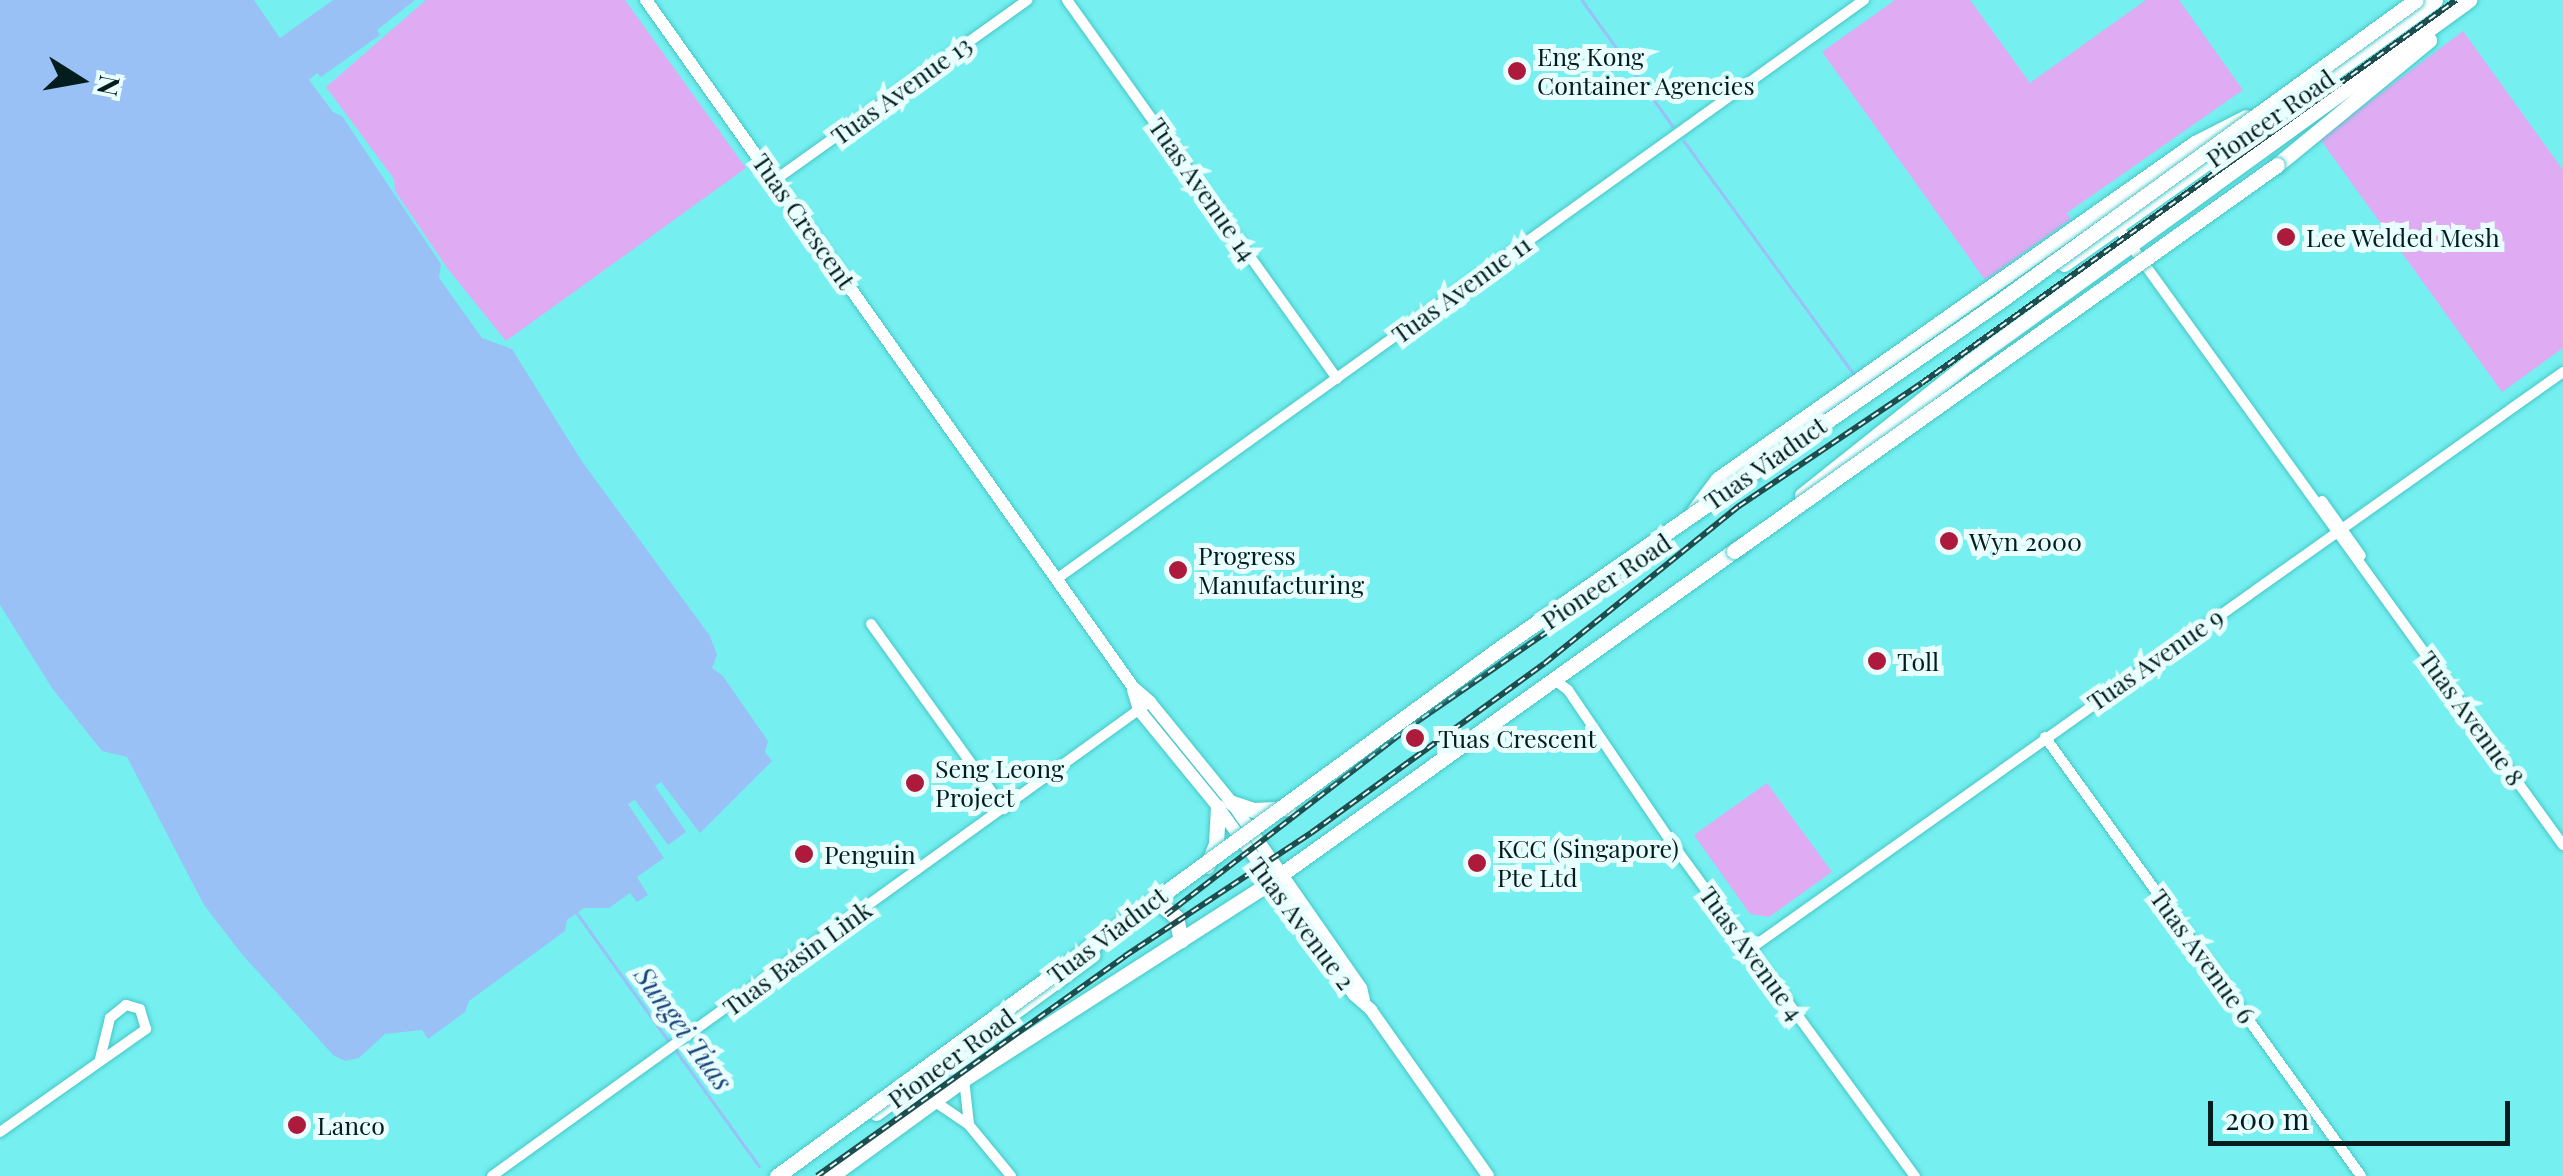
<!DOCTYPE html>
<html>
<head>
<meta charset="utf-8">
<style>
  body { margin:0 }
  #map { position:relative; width:2563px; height:1176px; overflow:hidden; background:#75eff0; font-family:"Playfair Display",serif }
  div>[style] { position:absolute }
  .green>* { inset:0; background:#dfacf3 }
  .water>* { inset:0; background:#9ac1f6 }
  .stream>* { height:2.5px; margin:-1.25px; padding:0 1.25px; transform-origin:1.25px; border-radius:1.25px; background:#9ac1f6 }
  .roads { filter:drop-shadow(0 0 2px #46c6c7) drop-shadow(0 0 2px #46c6c7) }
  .minor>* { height:10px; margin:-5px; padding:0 5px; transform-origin:5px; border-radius:5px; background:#fff }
  .tertiary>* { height:12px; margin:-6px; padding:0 6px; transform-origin:6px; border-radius:6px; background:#fff }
  .primary>* { height:15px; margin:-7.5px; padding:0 7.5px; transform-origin:7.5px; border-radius:7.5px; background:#fff }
  .rail>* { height:6px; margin-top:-3px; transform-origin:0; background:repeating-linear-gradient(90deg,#e9fefe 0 8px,#1d4d4e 0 16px); box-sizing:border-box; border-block:2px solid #1d4d4e }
  .bridges { filter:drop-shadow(0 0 2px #46c6c7) drop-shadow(0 0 2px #46c6c7) }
  .primary-bridge>* { height:15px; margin:-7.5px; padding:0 7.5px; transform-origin:7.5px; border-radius:7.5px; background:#fff }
  .dots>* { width:28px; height:28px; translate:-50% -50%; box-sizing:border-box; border:5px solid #e9fefe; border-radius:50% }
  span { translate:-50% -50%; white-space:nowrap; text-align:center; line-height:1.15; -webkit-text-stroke:10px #e9fefe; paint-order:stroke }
  .poi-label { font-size:25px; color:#031d1e }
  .left { translate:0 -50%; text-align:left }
  .street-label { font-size:25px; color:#031d1e }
  .water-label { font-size:28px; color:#1a447b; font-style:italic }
  .north { position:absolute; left:30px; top:30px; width:100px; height:100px; -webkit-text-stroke:8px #e9fefe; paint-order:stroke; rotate:101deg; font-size:28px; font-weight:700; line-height:40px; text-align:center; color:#031d1e }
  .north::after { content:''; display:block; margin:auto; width:35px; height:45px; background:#031d1e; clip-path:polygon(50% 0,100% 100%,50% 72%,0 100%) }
  .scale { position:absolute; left:2208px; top:1101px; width:302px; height:45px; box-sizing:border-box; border:5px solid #031d1e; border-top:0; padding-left:12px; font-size:30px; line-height:35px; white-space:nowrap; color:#031d1e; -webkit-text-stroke:8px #e9fefe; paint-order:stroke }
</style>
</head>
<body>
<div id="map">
  <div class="green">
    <i style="clip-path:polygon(426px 0,625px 0,746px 168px,506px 341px,448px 269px,395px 191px,394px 179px,326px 87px)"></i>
    <i style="clip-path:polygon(1895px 0,1970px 0,2030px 83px,2146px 0,2179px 0,2243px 90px,2067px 213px,2071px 219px,1985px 280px,1822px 52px)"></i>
    <i style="clip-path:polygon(2463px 31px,2563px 170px,2563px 348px,2502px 392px,2320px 139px)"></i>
    <i style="clip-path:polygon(1767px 783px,1832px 872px,1769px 917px,1750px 914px,1694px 835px)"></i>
  </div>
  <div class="water">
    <i style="clip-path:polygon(0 0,254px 0,280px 38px,333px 0,415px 0,377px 30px,380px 35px,321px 77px,317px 73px,309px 80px,333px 112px,342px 116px,441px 264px,439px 278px,482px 338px,512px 349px,581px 460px,710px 636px,717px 655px,712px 668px,723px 676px,768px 741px,765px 752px,772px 761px,700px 833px,661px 782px,655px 786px,686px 832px,668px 845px,635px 800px,628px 804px,664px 858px,637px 877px,648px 895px,637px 902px,630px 893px,609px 908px,584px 908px,567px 920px,565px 931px,469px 1001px,465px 1012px,428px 1039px,422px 1030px,385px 1034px,359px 1058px,345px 1061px,333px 1055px,241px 953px,204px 905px,127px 757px,102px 751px,52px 688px,0 605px)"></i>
  </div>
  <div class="stream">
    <i style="left:1582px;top:0;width:155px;rotate:54.2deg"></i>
    <i style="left:1684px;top:141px;width:288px;rotate:53.9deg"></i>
    <i style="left:577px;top:913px;width:160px;rotate:54.4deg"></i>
    <i style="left:675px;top:1049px;width:144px;rotate:54.3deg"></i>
  </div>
  <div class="roads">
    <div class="minor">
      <i style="left:1067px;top:0;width:465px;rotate:54.5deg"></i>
      <i style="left:775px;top:180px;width:310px;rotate:-35.5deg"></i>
      <i style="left:2117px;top:226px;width:763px;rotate:54.23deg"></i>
      <i style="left:2322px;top:501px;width:67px;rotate:54.7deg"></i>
      <i style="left:1058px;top:578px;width:992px;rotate:-35.65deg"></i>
      <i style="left:871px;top:624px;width:228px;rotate:54.3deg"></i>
      <i style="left:1556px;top:681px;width:15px;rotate:37deg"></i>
      <i style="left:1568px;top:690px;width:189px;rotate:55.8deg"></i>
      <i style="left:1674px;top:846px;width:409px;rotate:53.9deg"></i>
      <i style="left:2045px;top:737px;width:541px;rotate:54.25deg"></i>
      <i style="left:1750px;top:949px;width:997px;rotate:-35.36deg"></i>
      <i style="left:964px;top:1079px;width:45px;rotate:83.7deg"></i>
      <i style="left:934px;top:1101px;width:42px;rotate:34.4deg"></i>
      <i style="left:969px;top:1125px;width:66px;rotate:50.5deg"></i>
      <i style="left:0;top:1132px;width:179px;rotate:-35.2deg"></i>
      <i style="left:146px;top:1029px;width:21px;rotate:-107deg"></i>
      <i style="left:140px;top:1009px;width:15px;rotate:-164deg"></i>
      <i style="left:126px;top:1005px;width:21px;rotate:141deg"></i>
      <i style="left:110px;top:1018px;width:42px;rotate:103.7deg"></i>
      <i style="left:492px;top:1176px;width:804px;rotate:-35.79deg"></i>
    </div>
    <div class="tertiary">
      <i style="left:646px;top:0;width:842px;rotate:54.67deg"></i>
      <i style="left:1133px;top:687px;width:23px;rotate:41deg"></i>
      <i style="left:1150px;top:702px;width:130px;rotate:50.9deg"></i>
      <i style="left:1232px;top:803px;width:226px;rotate:55.1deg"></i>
      <i style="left:1361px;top:988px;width:12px;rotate:76deg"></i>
      <i style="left:1133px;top:690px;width:21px;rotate:73deg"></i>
      <i style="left:1139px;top:710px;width:125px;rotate:50.8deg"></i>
      <i style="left:1218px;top:807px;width:232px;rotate:54.1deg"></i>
      <i style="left:1354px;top:995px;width:23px;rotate:41deg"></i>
      <i style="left:1371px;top:1010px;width:203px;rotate:54.8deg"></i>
    </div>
    <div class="primary">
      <i style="left:2277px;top:165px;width:197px;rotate:-39.4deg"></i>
      <i style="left:2064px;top:264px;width:455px;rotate:-35.4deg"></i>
      <i style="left:1802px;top:495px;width:217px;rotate:-38.5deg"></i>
      <i style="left:1972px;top:360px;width:614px;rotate:-35.92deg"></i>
      <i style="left:1693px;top:512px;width:41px;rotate:-52.9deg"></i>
      <i style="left:1718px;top:479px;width:583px;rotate:-35.16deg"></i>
      <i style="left:2195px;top:143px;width:57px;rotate:-27deg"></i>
      <i style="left:1232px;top:803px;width:23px;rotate:18deg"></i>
      <i style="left:1254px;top:810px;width:34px;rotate:-3deg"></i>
      <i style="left:1207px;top:866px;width:24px;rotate:-68deg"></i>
      <i style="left:1216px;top:844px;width:37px;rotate:-87deg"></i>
      <i style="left:1160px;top:904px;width:21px;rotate:39deg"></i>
      <i style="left:1176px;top:917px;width:24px;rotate:78deg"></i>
      <i style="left:876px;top:1113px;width:268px;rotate:-36.2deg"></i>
      <i style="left:831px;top:1176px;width:165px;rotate:-36.1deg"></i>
      <i style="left:964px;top:1079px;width:354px;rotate:-32.7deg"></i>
      <i style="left:1262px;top:888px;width:590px;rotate:-35.55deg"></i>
    </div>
  </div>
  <div class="rail">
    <i style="left:1166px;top:915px;width:307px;rotate:-37.7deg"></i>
    <i style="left:1409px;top:727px;width:298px;rotate:-34.6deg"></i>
    <i style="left:817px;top:1176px;width:379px;rotate:-35.5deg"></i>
    <i style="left:1125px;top:956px;width:223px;rotate:-33.5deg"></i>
    <i style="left:1311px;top:833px;width:289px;rotate:-36deg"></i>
    <i style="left:1545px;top:663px;width:250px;rotate:-39deg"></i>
    <i style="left:1739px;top:506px;width:220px;rotate:-33.9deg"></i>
    <i style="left:1922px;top:383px;width:657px;rotate:-35.65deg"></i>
  </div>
  <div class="bridges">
    <div class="primary-bridge">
      <i style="left:1734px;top:551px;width:666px;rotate:-35.41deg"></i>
      <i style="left:777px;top:1176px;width:895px;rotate:-36.14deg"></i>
      <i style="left:1500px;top:648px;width:609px;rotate:-34.76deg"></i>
      <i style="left:2000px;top:301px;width:513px;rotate:-35.89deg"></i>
    </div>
  </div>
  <div class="dots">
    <i style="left:1517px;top:71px;background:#ae1a3b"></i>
    <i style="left:2286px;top:237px;background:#ae1a3b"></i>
    <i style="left:1949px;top:541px;background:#ae1a3b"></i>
    <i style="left:1178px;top:570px;background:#ae1a3b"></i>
    <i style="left:1877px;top:661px;background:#ae1a3b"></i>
    <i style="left:1415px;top:738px;background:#ae1a3b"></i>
    <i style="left:915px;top:783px;background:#ae1a3b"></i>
    <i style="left:804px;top:854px;background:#ae1a3b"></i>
    <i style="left:1477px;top:863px;background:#ae1a3b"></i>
    <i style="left:297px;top:1125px;background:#ae1a3b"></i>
  </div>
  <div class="poi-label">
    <span class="left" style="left:1537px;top:71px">Eng Kong<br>Container Agencies</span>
    <span class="left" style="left:2306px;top:237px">Lee Welded Mesh</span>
    <span class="left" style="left:1969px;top:541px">Wyn 2000</span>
    <span class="left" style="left:1198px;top:570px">Progress<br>Manufacturing</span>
    <span class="left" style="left:1897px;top:661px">Toll</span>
    <span class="left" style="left:1438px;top:738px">Tuas Crescent</span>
    <span class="left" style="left:935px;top:783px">Seng Leong<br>Project</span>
    <span class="left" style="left:1497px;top:863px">KCC (Singapore)<br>Pte Ltd</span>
    <span class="left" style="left:824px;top:854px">Penguin</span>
    <span class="left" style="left:317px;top:1125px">Lanco</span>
  </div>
  <div class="street-label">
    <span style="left:901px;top:90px;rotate:-36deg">Tuas Avenue 13</span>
    <span style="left:2270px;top:118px;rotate:-35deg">Pioneer Road</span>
    <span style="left:1203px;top:189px;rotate:55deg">Tuas Avenue 14</span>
    <span style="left:804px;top:221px;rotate:55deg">Tuas Crescent</span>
    <span style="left:1461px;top:289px;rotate:-36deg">Tuas Avenue 11</span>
    <span style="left:1765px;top:463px;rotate:-35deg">Tuas Viaduct</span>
    <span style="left:1606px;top:581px;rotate:-34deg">Pioneer Road</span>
    <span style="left:2155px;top:659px;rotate:-35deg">Tuas Avenue 9</span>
    <span style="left:2472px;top:718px;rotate:54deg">Tuas Avenue 8</span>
    <span style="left:1302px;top:923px;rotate:53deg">Tuas Avenue 2</span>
    <span style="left:1107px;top:935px;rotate:-37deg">Tuas Viaduct</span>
    <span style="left:1752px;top:953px;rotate:54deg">Tuas Avenue 4</span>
    <span style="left:2203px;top:956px;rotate:54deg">Tuas Avenue 6</span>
    <span style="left:797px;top:958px;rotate:-36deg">Tuas Basin Link</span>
    <span style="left:951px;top:1058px;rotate:-36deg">Pioneer Road</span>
  </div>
  <div class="water-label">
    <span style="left:684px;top:1028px;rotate:54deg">Sungei Tuas</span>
  </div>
  <div class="north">N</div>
  <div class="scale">200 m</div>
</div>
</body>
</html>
